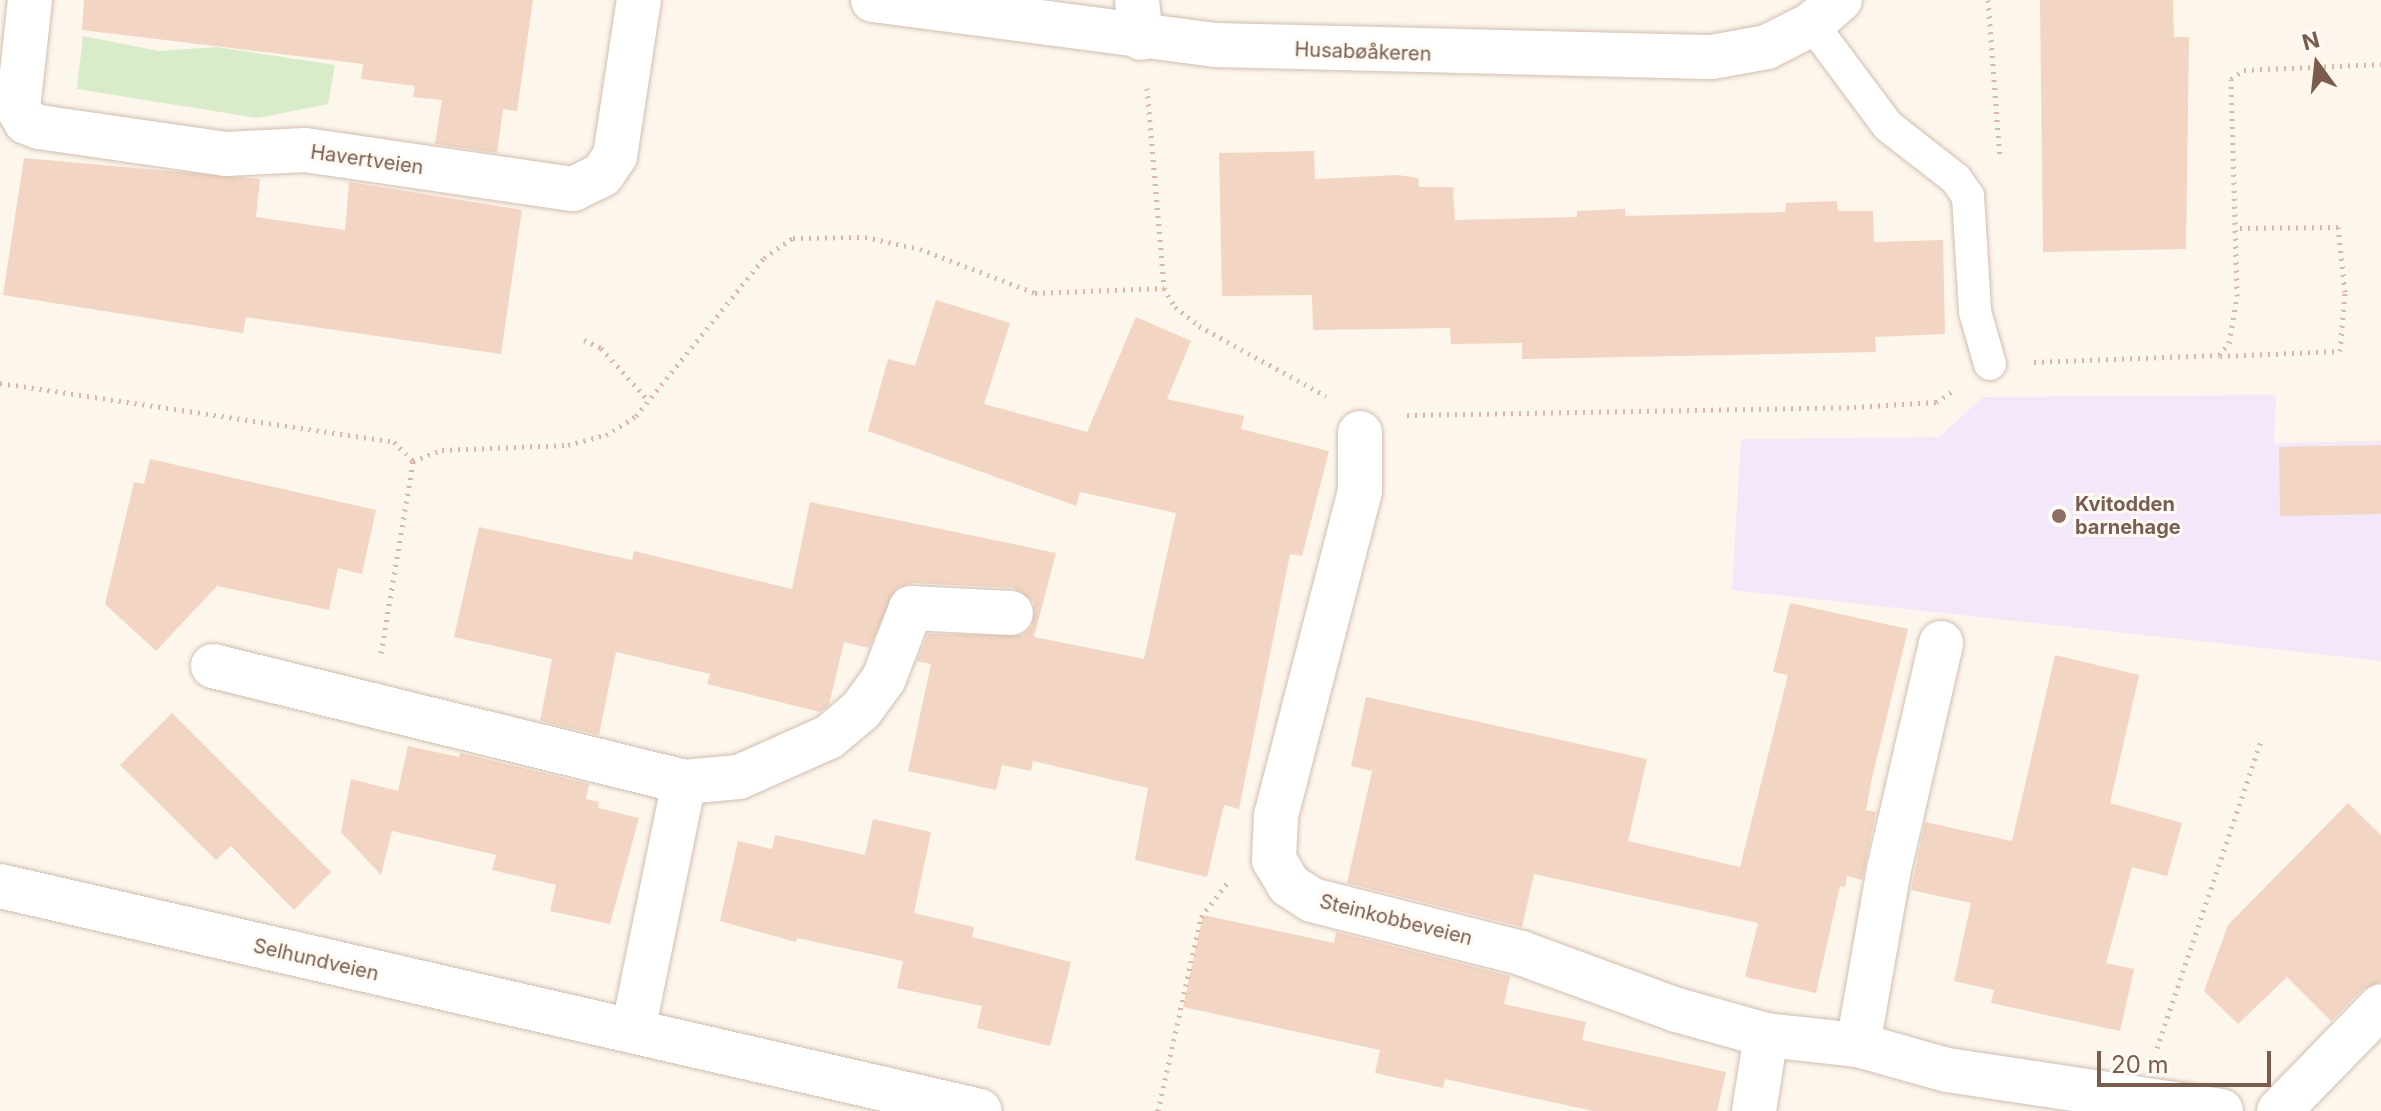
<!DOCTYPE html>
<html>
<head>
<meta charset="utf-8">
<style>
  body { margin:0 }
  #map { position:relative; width:2381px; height:1111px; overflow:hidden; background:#fdf6ec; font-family:Inter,sans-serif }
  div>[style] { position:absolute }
  .education>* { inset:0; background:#f3e8fa }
  .green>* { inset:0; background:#d8ecc9 }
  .building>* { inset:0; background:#f3d5c3 }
  .path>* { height:5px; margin-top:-2.5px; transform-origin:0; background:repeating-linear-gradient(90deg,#d9b8a5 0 2px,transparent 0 8px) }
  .roads { filter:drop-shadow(0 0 2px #d1beb0) drop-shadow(0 0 2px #d1beb0) }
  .service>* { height:32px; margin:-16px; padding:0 16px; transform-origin:16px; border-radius:16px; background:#fff }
  .minor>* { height:44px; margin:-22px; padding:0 22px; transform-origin:22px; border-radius:22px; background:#fff }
  .dots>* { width:22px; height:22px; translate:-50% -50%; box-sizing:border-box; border:4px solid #fffaf3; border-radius:50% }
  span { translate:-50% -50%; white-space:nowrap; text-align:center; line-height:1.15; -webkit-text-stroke:6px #fffaf3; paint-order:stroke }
  .street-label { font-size:20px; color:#7a5c4d }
  .education-label { font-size:20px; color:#785e54; font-weight:700 }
  .left { translate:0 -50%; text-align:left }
  .north { position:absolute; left:2277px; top:24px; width:80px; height:80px; -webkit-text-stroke:6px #fffaf3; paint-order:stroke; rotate:345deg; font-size:22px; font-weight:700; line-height:32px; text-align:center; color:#7a5c4d }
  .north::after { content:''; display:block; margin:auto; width:28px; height:36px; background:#7a5c4d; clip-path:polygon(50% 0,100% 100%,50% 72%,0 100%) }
  .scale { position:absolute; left:2097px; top:1051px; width:174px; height:36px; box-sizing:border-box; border:4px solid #7a5c4d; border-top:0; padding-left:10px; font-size:24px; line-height:28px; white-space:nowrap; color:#7a5c4d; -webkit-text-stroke:6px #fffaf3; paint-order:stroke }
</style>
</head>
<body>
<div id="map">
  <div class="education">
    <i style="clip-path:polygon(2276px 395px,2274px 443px,2381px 441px,2381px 661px,1732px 590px,1741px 439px,1939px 437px,1983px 397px)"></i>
  </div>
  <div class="green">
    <i style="clip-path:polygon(83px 36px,159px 51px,217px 47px,335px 65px,328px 104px,258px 118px,77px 89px)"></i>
  </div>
  <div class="building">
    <i style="clip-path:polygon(84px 0,533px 0,517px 111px,503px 109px,497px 153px,435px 144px,442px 100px,413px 97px,415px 86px,361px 79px,363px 64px,82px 30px)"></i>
    <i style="clip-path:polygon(2040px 0,2173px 0,2174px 37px,2189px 37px,2186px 249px,2043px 252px)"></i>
    <i style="clip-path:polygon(1314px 151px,1315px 179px,1398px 175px,1418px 178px,1419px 187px,1453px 187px,1455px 220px,1577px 217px,1577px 211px,1625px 209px,1625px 216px,1785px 212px,1786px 203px,1837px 201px,1838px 211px,1873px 211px,1874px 242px,1943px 240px,1945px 334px,1875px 337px,1876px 352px,1522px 359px,1522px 343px,1451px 344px,1450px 328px,1313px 330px,1312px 295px,1222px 296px,1219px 153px)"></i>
    <i style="clip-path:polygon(24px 158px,260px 179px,256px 217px,345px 230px,349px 182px,522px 210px,501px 354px,246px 317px,243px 333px,3px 295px)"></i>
    <i style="clip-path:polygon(936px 300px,1010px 323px,984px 404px,1087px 432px,1136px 317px,1191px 341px,1167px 399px,1244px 416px,1241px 429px,1329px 451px,1302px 556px,1290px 554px,1239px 809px,1224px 805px,1207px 877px,1135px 860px,1148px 788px,1033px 761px,1031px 771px,1002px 765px,996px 790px,908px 771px,931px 664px,917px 661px,928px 634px,1023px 635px,1032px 626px,1034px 602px,1013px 588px,912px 583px,897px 588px,869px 648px,844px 642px,829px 705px,820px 712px,707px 684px,710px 674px,616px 652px,599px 735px,540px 721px,552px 659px,454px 637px,479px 527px,632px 560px,634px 551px,792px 589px,810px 502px,1056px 553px,1034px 637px,1144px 659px,1176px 513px,1080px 492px,1076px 506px,868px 431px,888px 359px,915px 366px)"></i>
    <i style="clip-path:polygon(2381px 445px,2381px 514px,2280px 516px,2279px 447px)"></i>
    <i style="clip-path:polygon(150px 459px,376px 510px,362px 574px,338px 568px,329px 610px,217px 586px,156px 651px,105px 604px,134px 482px,144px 484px)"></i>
    <i style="clip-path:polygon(1790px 603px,1908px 629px,1872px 778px,1866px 810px,1876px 812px,1862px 880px,1847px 876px,1845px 887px,1840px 886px,1816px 993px,1745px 977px,1758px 923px,1534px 874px,1522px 927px,1347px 883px,1372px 771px,1351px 766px,1366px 697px,1647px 759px,1628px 841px,1740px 867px,1788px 675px,1773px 672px)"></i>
    <i style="clip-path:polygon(2055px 655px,2139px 675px,2110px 803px,2182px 823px,2167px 876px,2132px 867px,2106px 963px,2134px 969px,2120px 1031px,1991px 1003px,1994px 990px,1954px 981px,1971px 903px,1911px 890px,1925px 822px,2012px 841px)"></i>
    <i style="clip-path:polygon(172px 713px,331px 872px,294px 910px,231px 846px,216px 860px,120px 765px)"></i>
    <i style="clip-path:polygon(408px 746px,459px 757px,460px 753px,589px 784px,586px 799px,599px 802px,598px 808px,639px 818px,610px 924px,550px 911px,556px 885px,492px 870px,496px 855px,392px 831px,381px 875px,341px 832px,351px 779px,398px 791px)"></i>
    <i style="clip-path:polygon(2348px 803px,2381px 835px,2381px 982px,2363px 989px,2331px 1021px,2287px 977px,2238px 1024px,2204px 991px,2228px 925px)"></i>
    <i style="clip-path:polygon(873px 819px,931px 832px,914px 913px,974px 927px,972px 937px,1071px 962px,1050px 1046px,977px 1028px,982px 1006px,897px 988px,903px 961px,797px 938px,796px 942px,720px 921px,738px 841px,772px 849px,775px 835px,865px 855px)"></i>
    <i style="clip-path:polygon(1203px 915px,1334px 943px,1336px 932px,1510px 976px,1504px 1004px,1586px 1022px,1582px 1040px,1726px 1072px,1717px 1111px,1593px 1111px,1445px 1079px,1443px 1088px,1375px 1073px,1380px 1050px,1183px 1007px)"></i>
  </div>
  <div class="path">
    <i style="left:1988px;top:0;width:158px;rotate:85.7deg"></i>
    <i style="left:1147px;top:88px;width:201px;rotate:85.1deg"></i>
    <i style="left:1164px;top:288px;width:22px;rotate:60deg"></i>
    <i style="left:1175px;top:307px;width:31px;rotate:38deg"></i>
    <i style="left:1199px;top:326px;width:145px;rotate:28.9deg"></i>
    <i style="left:584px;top:340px;width:19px;rotate:25deg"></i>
    <i style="left:601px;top:348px;width:72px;rotate:47.8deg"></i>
    <i style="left:2220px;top:356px;width:120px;rotate:-2.4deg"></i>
    <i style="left:2340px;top:351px;width:59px;rotate:-85.2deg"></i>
    <i style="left:2345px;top:292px;width:65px;rotate:-96.1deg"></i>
    <i style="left:2338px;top:227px;width:101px;rotate:179.4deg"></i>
    <i style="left:2034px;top:362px;width:185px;rotate:-2.2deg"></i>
    <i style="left:2219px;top:355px;width:16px;rotate:-50deg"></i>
    <i style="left:2229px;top:343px;width:48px;rotate:-80.3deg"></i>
    <i style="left:2237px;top:296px;width:217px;rotate:-91.6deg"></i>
    <i style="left:2231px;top:79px;width:16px;rotate:-35deg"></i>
    <i style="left:2244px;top:70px;width:137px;rotate:-2.5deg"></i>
    <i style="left:0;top:383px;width:398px;rotate:8.5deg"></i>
    <i style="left:394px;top:442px;width:27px;rotate:45deg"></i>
    <i style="left:1407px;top:415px;width:447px;rotate:-1deg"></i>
    <i style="left:1854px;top:407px;width:82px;rotate:-3.5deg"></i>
    <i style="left:1936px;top:402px;width:20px;rotate:-33deg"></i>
    <i style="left:381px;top:653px;width:195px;rotate:-80.5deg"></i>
    <i style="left:413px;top:461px;width:31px;rotate:-21deg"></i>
    <i style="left:442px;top:450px;width:126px;rotate:-2.3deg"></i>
    <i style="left:568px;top:445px;width:39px;rotate:-15deg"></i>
    <i style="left:606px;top:435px;width:36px;rotate:-32deg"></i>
    <i style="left:636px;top:416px;width:203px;rotate:-51deg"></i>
    <i style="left:764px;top:258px;width:35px;rotate:-35deg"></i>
    <i style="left:793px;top:238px;width:72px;rotate:-0.8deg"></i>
    <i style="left:865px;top:237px;width:56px;rotate:12.3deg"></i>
    <i style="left:920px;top:249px;width:123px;rotate:20.9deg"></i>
    <i style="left:1035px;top:293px;width:129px;rotate:-2.2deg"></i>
    <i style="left:2157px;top:1048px;width:324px;rotate:-71.3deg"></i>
    <i style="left:1158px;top:1111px;width:199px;rotate:-77.5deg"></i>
    <i style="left:1201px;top:917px;width:44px;rotate:-52.4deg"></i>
  </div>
  <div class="roads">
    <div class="service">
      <i style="left:1812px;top:24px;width:127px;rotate:53.3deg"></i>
      <i style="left:1888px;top:126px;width:86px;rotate:37.9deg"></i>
      <i style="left:1956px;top:179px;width:21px;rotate:55deg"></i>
      <i style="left:1968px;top:196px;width:116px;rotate:86.5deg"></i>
      <i style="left:1975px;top:312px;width:54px;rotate:73.9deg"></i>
    </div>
    <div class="minor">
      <i style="left:30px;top:0;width:109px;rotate:96.3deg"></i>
      <i style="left:18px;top:108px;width:16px;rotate:60deg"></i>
      <i style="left:26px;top:122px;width:14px;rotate:21deg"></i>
      <i style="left:39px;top:127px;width:189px;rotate:8.2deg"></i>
      <i style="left:226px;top:154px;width:79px;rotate:-2.9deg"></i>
      <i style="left:305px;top:150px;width:271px;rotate:8.3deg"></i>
      <i style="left:573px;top:189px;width:32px;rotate:-26deg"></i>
      <i style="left:602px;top:175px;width:23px;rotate:-56deg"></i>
      <i style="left:615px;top:156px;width:158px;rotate:-81.3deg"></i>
      <i style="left:873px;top:0;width:347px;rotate:7.5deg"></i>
      <i style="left:1217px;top:45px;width:495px;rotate:1.4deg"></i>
      <i style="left:1712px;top:57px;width:56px;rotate:-10.3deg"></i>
      <i style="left:1767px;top:47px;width:51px;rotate:-27.1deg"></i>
      <i style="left:1812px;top:24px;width:37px;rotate:-41deg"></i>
      <i style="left:1137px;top:0;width:38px;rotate:84deg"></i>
      <i style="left:1360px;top:433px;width:58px;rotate:90deg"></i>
      <i style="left:1360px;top:491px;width:336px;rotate:104.5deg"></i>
      <i style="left:1276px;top:816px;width:44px;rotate:92.6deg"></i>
      <i style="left:1274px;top:860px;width:29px;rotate:59deg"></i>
      <i style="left:1289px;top:885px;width:27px;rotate:33deg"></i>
      <i style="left:1312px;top:900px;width:216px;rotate:14.2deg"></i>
      <i style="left:1521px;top:953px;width:166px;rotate:20.1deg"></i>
      <i style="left:1677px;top:1010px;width:92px;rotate:15.7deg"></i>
      <i style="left:1766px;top:1035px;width:93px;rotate:6.2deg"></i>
      <i style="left:1858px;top:1045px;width:92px;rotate:15.7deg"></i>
      <i style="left:1947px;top:1070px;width:277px;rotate:8.5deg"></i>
      <i style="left:213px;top:666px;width:485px;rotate:13.8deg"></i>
      <i style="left:684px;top:782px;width:253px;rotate:101.6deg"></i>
      <i style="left:684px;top:782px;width:55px;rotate:-5.2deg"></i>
      <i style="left:739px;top:777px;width:98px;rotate:-24deg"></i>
      <i style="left:829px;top:737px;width:42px;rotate:-40.2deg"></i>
      <i style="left:861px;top:710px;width:39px;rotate:-54deg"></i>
      <i style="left:884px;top:678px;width:75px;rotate:-68.9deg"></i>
      <i style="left:911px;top:608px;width:100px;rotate:2.9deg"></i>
      <i style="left:0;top:886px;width:1005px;rotate:12.93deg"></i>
      <i style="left:1858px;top:1045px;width:179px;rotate:-80deg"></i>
      <i style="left:1889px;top:869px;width:232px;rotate:-77deg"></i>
      <i style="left:1754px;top:1111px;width:77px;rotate:-81deg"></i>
      <i style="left:2279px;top:1111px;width:146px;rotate:-45.8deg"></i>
    </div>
  </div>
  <div class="dots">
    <i style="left:2059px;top:516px;background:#8d6e63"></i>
  </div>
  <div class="street-label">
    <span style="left:1363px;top:52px;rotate:2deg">Husabøåkeren</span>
    <span style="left:367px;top:160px;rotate:8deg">Havertveien</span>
    <span style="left:1396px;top:920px;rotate:14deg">Steinkobbeveien</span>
    <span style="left:316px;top:960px;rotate:13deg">Selhundveien</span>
  </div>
  <div class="education-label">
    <span class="left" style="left:2075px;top:516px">Kvitodden<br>barnehage</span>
  </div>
  <div class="north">N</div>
  <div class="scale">20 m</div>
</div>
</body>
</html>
